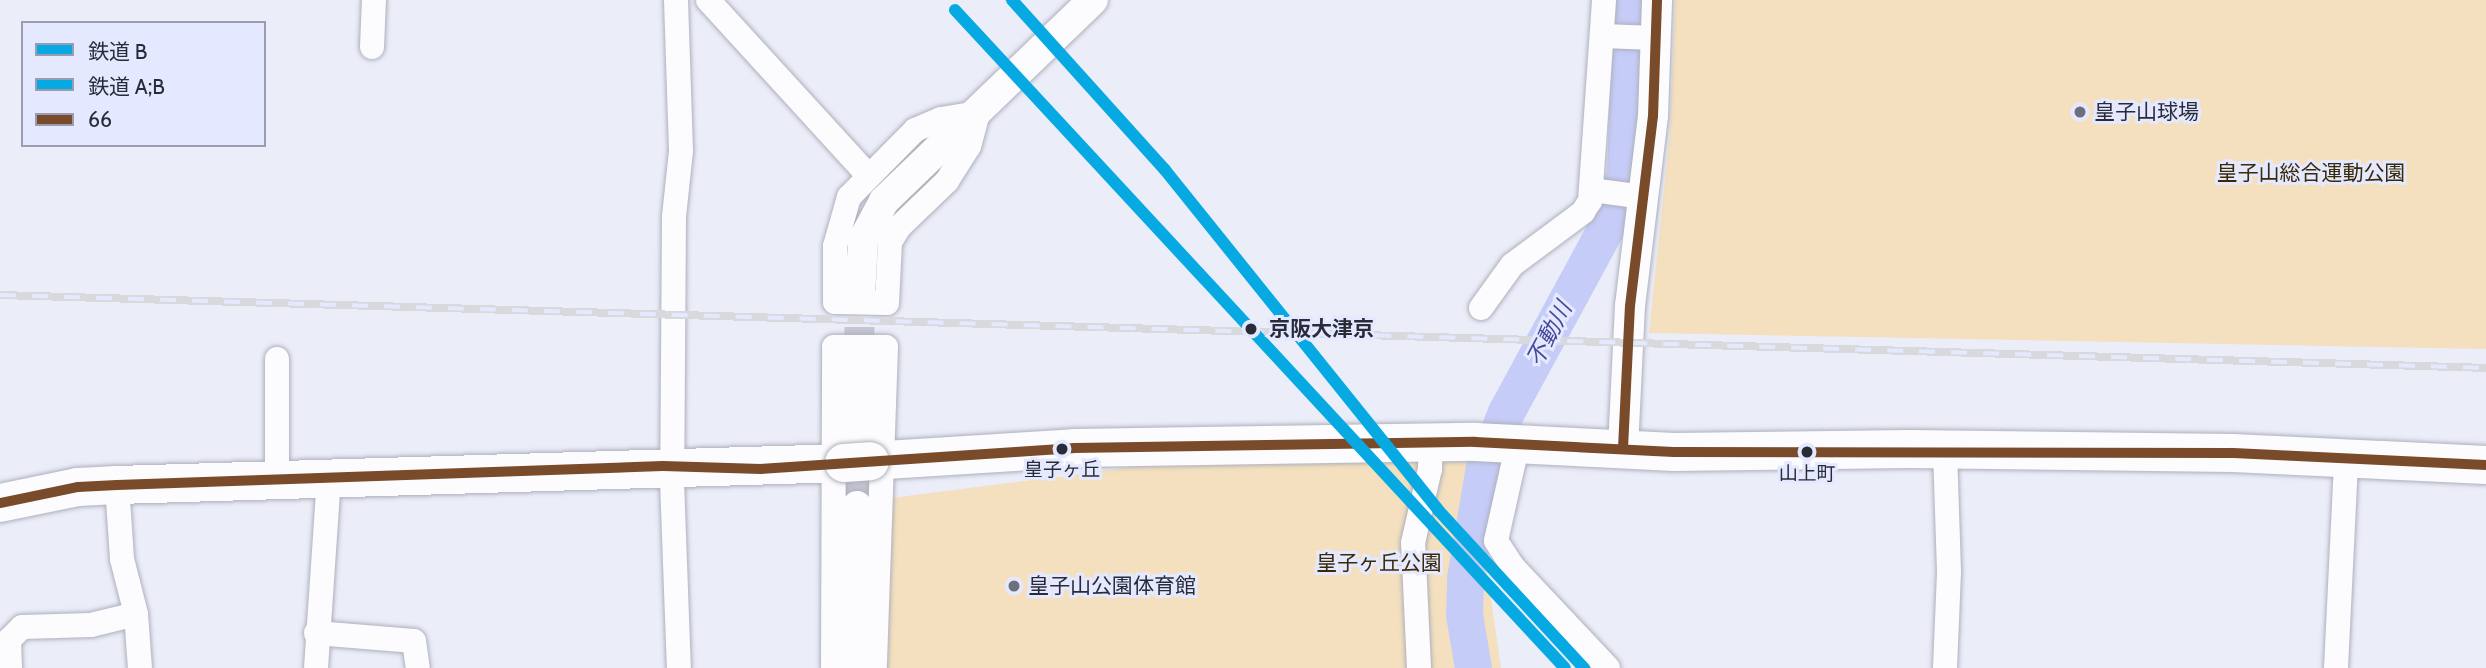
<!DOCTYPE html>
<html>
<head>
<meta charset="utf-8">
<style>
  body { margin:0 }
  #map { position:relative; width:2486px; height:668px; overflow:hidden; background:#ebedf9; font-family:Cabin,"Noto Sans JP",sans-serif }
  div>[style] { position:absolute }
  .green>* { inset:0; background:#f4e0be }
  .river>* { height:37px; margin:-18.5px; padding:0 18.5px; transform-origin:18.5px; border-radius:18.5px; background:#c5ccf7 }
  .tertiary-tunnel>* { height:30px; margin-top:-15px; transform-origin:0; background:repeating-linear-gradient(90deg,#c4c6d3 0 30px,transparent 0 45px) }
  .roads { filter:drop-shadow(0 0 2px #aeb0bc) drop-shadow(0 0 2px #aeb0bc) }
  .minor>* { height:24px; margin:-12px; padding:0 12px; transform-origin:12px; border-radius:12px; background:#fcfcfe }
  .tertiary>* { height:30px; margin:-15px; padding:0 15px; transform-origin:15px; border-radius:15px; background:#fcfcfe }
  .primary>* { height:38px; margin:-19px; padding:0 19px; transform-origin:19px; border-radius:19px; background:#fcfcfe }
  .rail>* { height:8px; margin-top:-4px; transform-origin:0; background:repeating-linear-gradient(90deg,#e5e9ff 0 16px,#d7d9dc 0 32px); box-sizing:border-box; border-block:2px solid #d7d9dc }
  .bridges { filter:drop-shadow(0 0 2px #aeb0bc) drop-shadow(0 0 2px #aeb0bc) }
  .primary-bridge>* { height:38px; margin:-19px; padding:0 19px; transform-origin:19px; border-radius:19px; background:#fcfcfe }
  .bus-1>* { height:10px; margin:-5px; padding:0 5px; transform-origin:5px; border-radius:5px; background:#7a4b2a }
  .rail-1>* { height:12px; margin:-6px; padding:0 6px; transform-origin:6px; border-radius:6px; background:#06a9e1 }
  .rail-2>* { height:12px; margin:-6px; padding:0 6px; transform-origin:6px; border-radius:6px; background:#06a9e1 }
  .dots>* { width:19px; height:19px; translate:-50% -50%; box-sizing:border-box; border:4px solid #e5e9ff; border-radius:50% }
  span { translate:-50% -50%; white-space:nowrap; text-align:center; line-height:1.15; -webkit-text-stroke:6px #e5e9ff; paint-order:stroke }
  .bus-label { font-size:19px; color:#292b39 }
  .poi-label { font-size:21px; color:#292b39 }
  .left { translate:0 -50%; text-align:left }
  .park-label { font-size:21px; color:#392a08 }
  .stop-label { font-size:21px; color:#292b39; font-weight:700 }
  .water-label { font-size:23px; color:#45499b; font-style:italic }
  .legend { position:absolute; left:21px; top:21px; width:245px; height:126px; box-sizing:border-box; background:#e5e9ff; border:2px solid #9a9db0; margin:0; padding:9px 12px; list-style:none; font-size:21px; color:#292b39 }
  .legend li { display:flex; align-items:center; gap:14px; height:35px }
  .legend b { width:35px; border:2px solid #9a9db0 }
</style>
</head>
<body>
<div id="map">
  <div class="green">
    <i style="clip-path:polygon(1675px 0,2486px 0,2486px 349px,1649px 333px,1670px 131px)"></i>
    <i style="clip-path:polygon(1501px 451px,1482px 535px,1501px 668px,881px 668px,891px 498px,1133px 467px)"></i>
  </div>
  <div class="river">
    <i style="left:1473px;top:668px;width:55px;rotate:-99.5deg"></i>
    <i style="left:1464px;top:614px;width:36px;rotate:-88deg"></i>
    <i style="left:1465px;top:578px;width:113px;rotate:-80.3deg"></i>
    <i style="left:1484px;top:467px;width:59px;rotate:-68.2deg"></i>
    <i style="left:1506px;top:412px;width:226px;rotate:-61.5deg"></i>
    <i style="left:1614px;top:213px;width:41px;rotate:-74.6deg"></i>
    <i style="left:1625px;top:173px;width:173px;rotate:-88deg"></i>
  </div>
  <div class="tertiary-tunnel">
    <i style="left:859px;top:357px;width:61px;rotate:-89.1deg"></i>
    <i style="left:857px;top:506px;width:63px;rotate:-89.1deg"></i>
  </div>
  <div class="roads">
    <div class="minor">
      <i style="left:676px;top:0;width:151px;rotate:88.1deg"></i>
      <i style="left:681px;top:151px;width:66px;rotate:96.1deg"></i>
      <i style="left:674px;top:217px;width:264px;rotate:90.4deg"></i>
      <i style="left:672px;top:481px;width:187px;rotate:87.9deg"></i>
      <i style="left:708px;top:0;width:236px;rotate:47.6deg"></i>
      <i style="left:1603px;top:36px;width:52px;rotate:2.2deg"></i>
      <i style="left:372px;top:47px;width:47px;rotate:-87.6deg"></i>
      <i style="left:978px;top:113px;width:34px;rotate:105deg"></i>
      <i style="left:969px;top:146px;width:41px;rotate:122.2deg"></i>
      <i style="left:947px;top:181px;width:65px;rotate:136.2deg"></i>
      <i style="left:900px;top:226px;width:19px;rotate:122deg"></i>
      <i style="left:890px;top:242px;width:61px;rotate:92.8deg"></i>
      <i style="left:887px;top:303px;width:52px;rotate:-178.9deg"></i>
      <i style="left:835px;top:302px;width:56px;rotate:-90deg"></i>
      <i style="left:835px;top:246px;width:51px;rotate:-74.1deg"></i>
      <i style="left:849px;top:197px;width:94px;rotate:-45.4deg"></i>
      <i style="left:915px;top:130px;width:28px;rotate:-23deg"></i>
      <i style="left:941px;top:119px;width:37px;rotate:-9deg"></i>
      <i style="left:1591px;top:190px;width:53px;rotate:7.5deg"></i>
      <i style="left:1481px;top:308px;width:53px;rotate:-54.2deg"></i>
      <i style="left:1512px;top:265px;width:89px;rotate:-36.7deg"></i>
      <i style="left:1583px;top:212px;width:13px;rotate:-58deg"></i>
      <i style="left:1590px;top:201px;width:201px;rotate:-86deg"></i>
      <i style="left:277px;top:359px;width:120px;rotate:90deg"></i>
      <i style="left:1518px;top:443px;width:100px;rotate:102.7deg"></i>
      <i style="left:1496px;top:541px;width:30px;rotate:57deg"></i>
      <i style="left:1512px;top:566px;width:140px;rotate:46.7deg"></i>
      <i style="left:117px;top:485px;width:74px;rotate:86.1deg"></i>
      <i style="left:122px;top:559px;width:57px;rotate:75.7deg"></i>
      <i style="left:136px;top:614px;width:54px;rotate:85.8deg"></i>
      <i style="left:316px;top:633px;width:98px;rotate:4.7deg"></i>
      <i style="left:414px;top:641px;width:27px;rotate:82deg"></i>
      <i style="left:10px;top:668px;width:28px;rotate:-92deg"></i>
      <i style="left:9px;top:640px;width:18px;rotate:-45deg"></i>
      <i style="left:22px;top:627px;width:69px;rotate:-1.7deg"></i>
      <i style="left:91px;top:625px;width:46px;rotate:-13.7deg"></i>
      <i style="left:316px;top:668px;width:191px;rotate:-86.1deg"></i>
      <i style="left:833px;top:668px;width:321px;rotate:-89.8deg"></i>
      <i style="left:834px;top:347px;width:52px"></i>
      <i style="left:886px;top:347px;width:321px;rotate:92deg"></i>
      <i style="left:1419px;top:668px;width:125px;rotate:-92.7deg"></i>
      <i style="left:1413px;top:543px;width:76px;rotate:-77.1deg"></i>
      <i style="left:1430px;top:469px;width:26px;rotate:-88deg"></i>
      <i style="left:1945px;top:668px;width:97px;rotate:-87.6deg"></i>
      <i style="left:1949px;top:571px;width:122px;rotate:-91.9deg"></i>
      <i style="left:2336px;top:668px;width:208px;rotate:-87.2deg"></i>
    </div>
    <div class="tertiary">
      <i style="left:860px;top:296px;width:56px;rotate:-86.9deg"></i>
      <i style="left:863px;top:240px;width:44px;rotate:-61.7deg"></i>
      <i style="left:884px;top:201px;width:290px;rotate:-43.9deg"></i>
      <i style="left:858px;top:443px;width:86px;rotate:-89.3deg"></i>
      <i style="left:1623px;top:448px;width:142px;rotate:-87.2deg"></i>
      <i style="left:1630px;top:306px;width:191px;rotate:-83.1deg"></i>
      <i style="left:1653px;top:116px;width:116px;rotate:-88deg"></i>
      <i style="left:854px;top:668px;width:162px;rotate:-88.9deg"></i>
    </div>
    <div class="primary">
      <i style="left:870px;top:461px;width:204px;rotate:-3.6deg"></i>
      <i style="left:1074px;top:448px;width:401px;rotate:-0.9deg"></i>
      <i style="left:1475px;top:442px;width:199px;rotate:2.9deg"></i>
      <i style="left:1674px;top:452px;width:236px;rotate:-0.7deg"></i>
      <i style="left:1910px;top:449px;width:323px;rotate:0.7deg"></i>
      <i style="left:2233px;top:453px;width:253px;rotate:2.7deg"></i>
      <i style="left:0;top:503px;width:80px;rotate:-11.6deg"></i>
      <i style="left:78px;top:487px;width:39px;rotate:-3deg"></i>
      <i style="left:117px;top:485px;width:727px;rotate:-1.73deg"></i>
    </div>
  </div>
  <div class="rail">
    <i style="left:0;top:295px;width:2487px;rotate:1.68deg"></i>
  </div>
  <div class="bridges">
    <div class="primary-bridge">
      <i style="left:844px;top:463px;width:26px;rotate:-4deg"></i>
    </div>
  </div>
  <div class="bus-1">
    <i style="left:1623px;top:448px;width:142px;rotate:-87.2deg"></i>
    <i style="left:1630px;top:306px;width:191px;rotate:-83.1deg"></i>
    <i style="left:1653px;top:116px;width:116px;rotate:-88deg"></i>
    <i style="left:0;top:503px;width:80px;rotate:-11.6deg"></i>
    <i style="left:78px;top:487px;width:39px;rotate:-3deg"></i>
    <i style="left:117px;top:485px;width:546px;rotate:-1.99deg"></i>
    <i style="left:663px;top:466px;width:98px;rotate:1.8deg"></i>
    <i style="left:761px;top:469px;width:314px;rotate:-3.8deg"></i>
    <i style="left:1074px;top:448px;width:401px;rotate:-0.9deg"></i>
    <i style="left:1475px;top:442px;width:199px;rotate:2.9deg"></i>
    <i style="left:1674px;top:452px;width:559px;rotate:0.1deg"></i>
    <i style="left:2233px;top:453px;width:253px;rotate:2.7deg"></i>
  </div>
  <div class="rail-1">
    <i style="left:1012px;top:0;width:229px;rotate:48deg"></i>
    <i style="left:1165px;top:170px;width:437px;rotate:51.2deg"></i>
    <i style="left:1439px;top:511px;width:214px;rotate:47.3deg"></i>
  </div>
  <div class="rail-2">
    <i style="left:955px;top:10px;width:897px;rotate:47.17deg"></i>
  </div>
  <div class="dots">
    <i style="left:2080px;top:112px;background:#6d6f7c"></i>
    <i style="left:1251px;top:329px;background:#292b39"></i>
    <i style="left:1062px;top:449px;background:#292b39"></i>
    <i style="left:1807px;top:452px;background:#292b39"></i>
    <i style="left:1014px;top:586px;background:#6d6f7c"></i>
  </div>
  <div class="bus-label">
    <span style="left:1062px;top:470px">皇子ヶ丘</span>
    <span style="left:1807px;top:474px">山上町</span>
  </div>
  <div class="poi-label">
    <span class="left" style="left:2094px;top:112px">皇子山球場</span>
    <span class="left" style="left:1028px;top:586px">皇子山公園体育館</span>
  </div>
  <div class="park-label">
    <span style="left:2311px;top:173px">皇子山総合運動公園</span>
    <span style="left:1379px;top:563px">皇子ヶ丘公園</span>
  </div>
  <div class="stop-label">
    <span class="left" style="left:1269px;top:329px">京阪大津京</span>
  </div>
  <div class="water-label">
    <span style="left:1549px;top:334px;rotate:-62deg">不動川</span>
  </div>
  <ul class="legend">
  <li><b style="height:9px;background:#06a9e1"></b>鉄道 B</li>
  <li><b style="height:9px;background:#06a9e1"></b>鉄道 A;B</li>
  <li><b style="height:9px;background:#7a4b2a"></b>66</li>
  </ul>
</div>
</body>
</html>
